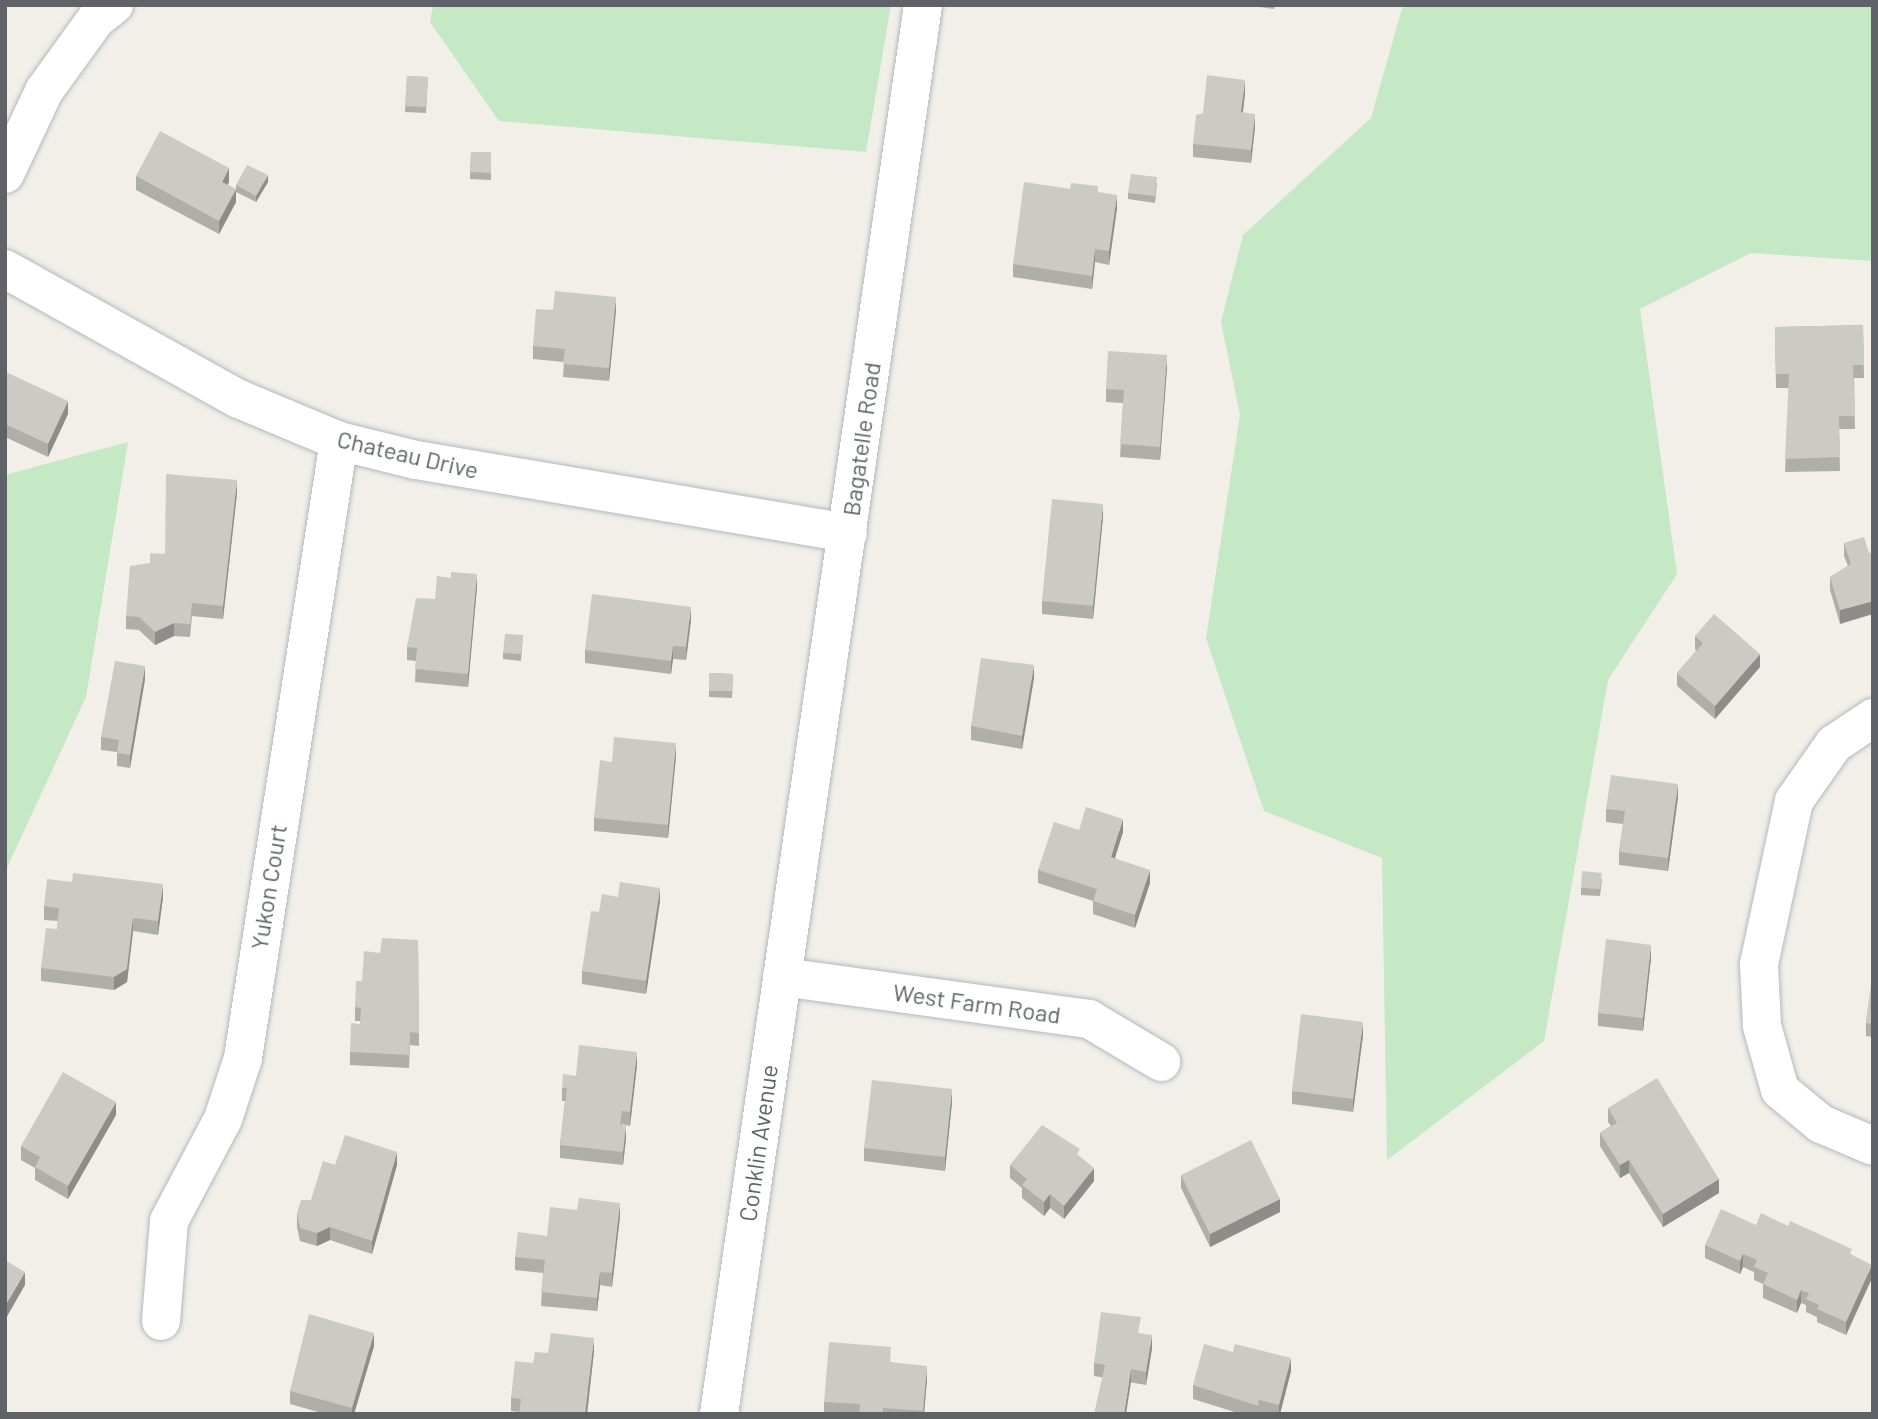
<!DOCTYPE html>
<html>
<head>
<meta charset="utf-8">
<style>
  body { margin:0 }
  #map { position:relative; width:1878px; height:1419px; overflow:hidden; background:#f1efe8; font-family:Barlow,sans-serif }
  div>[style] { position:absolute }
  .green>* { inset:0; background:#c5e8c5 }
  .roads { filter:drop-shadow(0 0 2px #b5b8bc) drop-shadow(0 0 2px #b5b8bc) }
  .minor>* { height:38px; margin:-19px; padding:0 19px; transform-origin:19px; border-radius:19px; background:#fff }
  .tertiary>* { height:38px; margin:-19px; padding:0 19px; transform-origin:19px; border-radius:19px; background:#fff }
  .wall>* { inset:0; background:#afaea9 }
  .shaded-wall>* { inset:0; background:#8f8d8a }
  .building>* { inset:0; background:#cccac5 }
  span { translate:-50% -50%; white-space:nowrap; text-align:center; line-height:1.15; -webkit-text-stroke:6px #fff; paint-order:stroke }
  .street-label { font-size:24px; color:#5f6368 }
  .frame { position:absolute; inset:0; border:7px solid #5f6368; pointer-events:none }
</style>
</head>
<body>
<div id="map">
  <div class="green">
    <i style="clip-path:polygon(433px 5px,891px 5px,866px 152px,499px 121px,430px 22px)"></i>
    <i style="clip-path:polygon(1403px 5px,1873px 5px,1873px 261px,1751px 253px,1640px 309px,1677px 574px,1608px 680px,1544px 1041px,1387px 1160px,1382px 858px,1264px 811px,1206px 638px,1240px 415px,1221px 322px,1243px 235px,1371px 118px)"></i>
    <i style="clip-path:polygon(128px 442px,86px 697px,5px 872px,5px 475px)"></i>
  </div>
  <div class="roads">
    <div class="minor">
      <i style="left:5px;top:174px;width:92px;rotate:-64.8deg"></i>
      <i style="left:44px;top:91px;width:89px;rotate:-54.2deg"></i>
      <i style="left:96px;top:19px;width:23px;rotate:-38deg"></i>
      <i style="left:5px;top:269px;width:268px;rotate:29.1deg"></i>
      <i style="left:239px;top:399px;width:108px;rotate:22.8deg"></i>
      <i style="left:339px;top:441px;width:79px;rotate:13.9deg"></i>
      <i style="left:416px;top:460px;width:438px;rotate:9.6deg"></i>
      <i style="left:1873px;top:718px;width:47px;rotate:146.3deg"></i>
      <i style="left:1834px;top:744px;width:70px;rotate:125.1deg"></i>
      <i style="left:1794px;top:801px;width:167px;rotate:102.1deg"></i>
      <i style="left:1759px;top:964px;width:62px;rotate:87.2deg"></i>
      <i style="left:1762px;top:1026px;width:66px;rotate:74.3deg"></i>
      <i style="left:1780px;top:1090px;width:53px;rotate:39.7deg"></i>
      <i style="left:1821px;top:1124px;width:56px;rotate:22.9deg"></i>
      <i style="left:782px;top:977px;width:310px;rotate:7.8deg"></i>
      <i style="left:1089px;top:1019px;width:84px;rotate:30.8deg"></i>
      <i style="left:161px;top:1321px;width:100px;rotate:-85.4deg"></i>
      <i style="left:169px;top:1221px;width:115px;rotate:-62.1deg"></i>
      <i style="left:223px;top:1119px;width:64px;rotate:-71.8deg"></i>
      <i style="left:243px;top:1058px;width:624px;rotate:-81.16deg"></i>
    </div>
    <div class="tertiary">
      <i style="left:719px;top:1414px;width:1424px;rotate:-81.76deg"></i>
    </div>
  </div>
  <div class="wall">
    <i style="clip-path:polygon(1246px 5px,1275px 5px,1274px 9px)"></i>
    <i style="clip-path:polygon(407px 76px,428px 77px,426px 113px,405px 112px)"></i>
    <i style="clip-path:polygon(1245px 93px,1243px 113px,1255px 127px,1251px 163px,1193px 157px,1193px 144px,1203px 113px)"></i>
    <i style="clip-path:polygon(471px 152px,491px 152px,491px 180px,470px 179px)"></i>
    <i style="clip-path:polygon(136px 176px,229px 182px,228px 185px,236px 202px,219px 234px,136px 190px)"></i>
    <i style="clip-path:polygon(268px 182px,256px 202px,236px 192px,236px 185px)"></i>
    <i style="clip-path:polygon(1157px 183px,1155px 203px,1128px 199px,1128px 193px)"></i>
    <i style="clip-path:polygon(1070px 189px,1098px 192px,1117px 208px,1109px 265px,1095px 262px,1092px 289px,1013px 277px,1013px 264px)"></i>
    <i style="clip-path:polygon(553px 310px,616px 310px,609px 381px,563px 377px,564px 362px,533px 359px,533px 346px)"></i>
    <i style="clip-path:polygon(1863px 325px,1864px 378px,1854px 378px,1855px 429px,1839px 429px,1840px 471px,1785px 472px,1789px 388px,1776px 388px,1775px 327px)"></i>
    <i style="clip-path:polygon(1167px 368px,1160px 460px,1120px 457px,1123px 403px,1106px 402px,1106px 389px)"></i>
    <i style="clip-path:polygon(5px 373px,68px 414px,48px 457px,5px 437px)"></i>
    <i style="clip-path:polygon(237px 493px,223px 619px,192px 616px,190px 637px,174px 636px,155px 645px,139px 630px,126px 629px,126px 616px,150px 563px,165px 554px)"></i>
    <i style="clip-path:polygon(1103px 517px,1093px 619px,1042px 614px,1042px 601px)"></i>
    <i style="clip-path:polygon(1844px 543px,1869px 553px,1840px 624px,1830px 590px,1830px 577px,1848px 566px,1844px 556px)"></i>
    <i style="clip-path:polygon(477px 587px,468px 687px,415px 682px,416px 661px,407px 660px,407px 647px,435px 599px)"></i>
    <i style="clip-path:polygon(691px 620px,686px 660px,673px 659px,671px 674px,585px 663px,585px 650px)"></i>
    <i style="clip-path:polygon(523px 635px,521px 661px,503px 659px,503px 653px)"></i>
    <i style="clip-path:polygon(1695px 636px,1760px 667px,1715px 719px,1677px 686px,1677px 673px,1696px 651px,1695px 649px)"></i>
    <i style="clip-path:polygon(709px 673px,733px 674px,732px 698px,709px 697px)"></i>
    <i style="clip-path:polygon(1034px 678px,1022px 749px,971px 740px,971px 726px)"></i>
    <i style="clip-path:polygon(145px 679px,130px 768px,117px 766px,117px 752px,101px 750px,101px 737px)"></i>
    <i style="clip-path:polygon(676px 756px,668px 838px,594px 831px,594px 818px,612px 762px)"></i>
    <i style="clip-path:polygon(1678px 797px,1668px 871px,1619px 865px,1619px 852px,1623px 824px,1606px 822px,1606px 809px)"></i>
    <i style="clip-path:polygon(1079px 830px,1123px 832px,1115px 858px,1150px 883px,1135px 928px,1093px 914px,1093px 901px,1038px 883px,1038px 870px)"></i>
    <i style="clip-path:polygon(1602px 879px,1600px 896px,1581px 895px,1581px 888px)"></i>
    <i style="clip-path:polygon(163px 897px,158px 935px,133px 931px,127px 982px,114px 990px,41px 981px,41px 968px,57px 929px,58px 921px,44px 920px,44px 906px)"></i>
    <i style="clip-path:polygon(618px 897px,660px 901px,646px 994px,582px 984px,582px 971px,599px 912px)"></i>
    <i style="clip-path:polygon(418px 940px,419px 1046px,410px 1045px,409px 1068px,350px 1065px,350px 1052px,360px 1024px,360px 1021px,355px 1021px,355px 1007px,362px 981px,380px 953px)"></i>
    <i style="clip-path:polygon(1651px 958px,1643px 1031px,1598px 1026px,1598px 1013px)"></i>
    <i style="clip-path:polygon(1873px 976px,1873px 1037px,1866px 1036px,1866px 1023px)"></i>
    <i style="clip-path:polygon(1363px 1035px,1353px 1112px,1292px 1104px,1292px 1091px)"></i>
    <i style="clip-path:polygon(637px 1065px,630px 1126px,622px 1124px,626px 1138px,623px 1165px,560px 1158px,560px 1145px,565px 1101px,562px 1101px,562px 1088px,576px 1076px)"></i>
    <i style="clip-path:polygon(952px 1102px,945px 1171px,864px 1161px,864px 1148px)"></i>
    <i style="clip-path:polygon(1608px 1108px,1719px 1193px,1663px 1227px,1629px 1173px,1620px 1178px,1600px 1146px,1600px 1133px,1611px 1126px,1608px 1122px)"></i>
    <i style="clip-path:polygon(116px 1115px,68px 1199px,35px 1180px,35px 1168px,21px 1160px,21px 1146px)"></i>
    <i style="clip-path:polygon(1080px 1157px,1094px 1181px,1064px 1219px,1050px 1208px,1044px 1216px,1022px 1198px,1022px 1188px,1010px 1178px,1010px 1165px)"></i>
    <i style="clip-path:polygon(397px 1165px,372px 1254px,330px 1240px,317px 1246px,300px 1241px,297px 1227px,297px 1213px,311px 1200px)"></i>
    <i style="clip-path:polygon(1181px 1175px,1280px 1212px,1210px 1247px,1181px 1188px)"></i>
    <i style="clip-path:polygon(577px 1210px,620px 1216px,612px 1287px,600px 1285px,597px 1311px,541px 1306px,543px 1273px,515px 1270px,515px 1257px,547px 1236px)"></i>
    <i style="clip-path:polygon(1756px 1225px,1852px 1255px,1872px 1278px,1846px 1335px,1817px 1322px,1817px 1317px,1806px 1312px,1806px 1305px,1801px 1303px,1797px 1313px,1763px 1298px,1763px 1284px,1754px 1280px,1754px 1272px,1743px 1267px,1740px 1274px,1705px 1258px,1705px 1245px)"></i>
    <i style="clip-path:polygon(1140px 1333px,1152px 1348px,1146px 1385px,1094px 1376px,1094px 1363px)"></i>
    <i style="clip-path:polygon(374px 1346px,354px 1414px,325px 1414px,290px 1404px,290px 1391px)"></i>
    <i style="clip-path:polygon(594px 1351px,587px 1414px,519px 1414px,519px 1412px,511px 1411px,511px 1398px,533px 1363px,548px 1353px)"></i>
    <i style="clip-path:polygon(891px 1362px,927px 1379px,924px 1414px,824px 1414px,824px 1402px)"></i>
    <i style="clip-path:polygon(1291px 1371px,1280px 1414px,1241px 1414px,1193px 1399px,1193px 1385px)"></i>
  </div>
  <div class="shaded-wall">
    <i style="clip-path:polygon(1245px 80px,1245px 93px,1241px 126px,1241px 112px)"></i>
    <i style="clip-path:polygon(1255px 114px,1255px 127px,1251px 163px,1251px 150px)"></i>
    <i style="clip-path:polygon(229px 168px,229px 182px,222px 195px,222px 182px)"></i>
    <i style="clip-path:polygon(268px 175px,268px 182px,256px 202px,256px 196px)"></i>
    <i style="clip-path:polygon(236px 189px,236px 202px,219px 234px,219px 221px)"></i>
    <i style="clip-path:polygon(1117px 195px,1117px 208px,1109px 265px,1109px 251px)"></i>
    <i style="clip-path:polygon(1095px 249px,1095px 262px,1092px 289px,1092px 276px)"></i>
    <i style="clip-path:polygon(616px 297px,616px 310px,609px 381px,609px 368px)"></i>
    <i style="clip-path:polygon(1167px 355px,1167px 368px,1160px 460px,1160px 447px)"></i>
    <i style="clip-path:polygon(68px 401px,68px 414px,48px 457px,48px 444px)"></i>
    <i style="clip-path:polygon(237px 480px,237px 493px,223px 619px,223px 606px)"></i>
    <i style="clip-path:polygon(1103px 504px,1103px 517px,1093px 619px,1093px 606px)"></i>
    <i style="clip-path:polygon(477px 574px,477px 587px,468px 687px,468px 674px)"></i>
    <i style="clip-path:polygon(1873px 601px,1873px 614px,1840px 624px,1840px 610px)"></i>
    <i style="clip-path:polygon(691px 607px,691px 620px,686px 660px,686px 647px)"></i>
    <i style="clip-path:polygon(174px 623px,174px 636px,155px 645px,155px 632px)"></i>
    <i style="clip-path:polygon(673px 646px,673px 659px,671px 674px,671px 661px)"></i>
    <i style="clip-path:polygon(1760px 654px,1760px 667px,1715px 719px,1715px 706px)"></i>
    <i style="clip-path:polygon(1034px 665px,1034px 678px,1022px 749px,1022px 736px)"></i>
    <i style="clip-path:polygon(145px 666px,145px 679px,130px 768px,130px 755px)"></i>
    <i style="clip-path:polygon(676px 743px,676px 756px,668px 838px,668px 825px)"></i>
    <i style="clip-path:polygon(1678px 784px,1678px 797px,1668px 871px,1668px 858px)"></i>
    <i style="clip-path:polygon(1123px 819px,1123px 832px,1111px 870px,1111px 857px)"></i>
    <i style="clip-path:polygon(1150px 870px,1150px 883px,1135px 928px,1135px 915px)"></i>
    <i style="clip-path:polygon(163px 884px,163px 897px,158px 935px,158px 921px)"></i>
    <i style="clip-path:polygon(660px 888px,660px 901px,646px 994px,646px 981px)"></i>
    <i style="clip-path:polygon(133px 918px,133px 931px,127px 982px,114px 990px,114px 977px)"></i>
    <i style="clip-path:polygon(1651px 945px,1651px 958px,1643px 1031px,1643px 1018px)"></i>
    <i style="clip-path:polygon(1363px 1022px,1363px 1035px,1353px 1112px,1353px 1099px)"></i>
    <i style="clip-path:polygon(637px 1052px,637px 1065px,630px 1126px,630px 1112px)"></i>
    <i style="clip-path:polygon(952px 1089px,952px 1102px,945px 1171px,945px 1157px)"></i>
    <i style="clip-path:polygon(116px 1102px,116px 1115px,68px 1199px,68px 1186px)"></i>
    <i style="clip-path:polygon(626px 1125px,626px 1138px,623px 1165px,623px 1152px)"></i>
    <i style="clip-path:polygon(397px 1152px,397px 1165px,372px 1254px,372px 1241px)"></i>
    <i style="clip-path:polygon(1629px 1160px,1629px 1173px,1620px 1178px,1620px 1165px)"></i>
    <i style="clip-path:polygon(1094px 1168px,1094px 1181px,1064px 1219px,1064px 1206px)"></i>
    <i style="clip-path:polygon(1719px 1179px,1719px 1193px,1663px 1227px,1663px 1214px)"></i>
    <i style="clip-path:polygon(1050px 1194px,1050px 1208px,1044px 1216px,1044px 1202px)"></i>
    <i style="clip-path:polygon(1280px 1199px,1280px 1212px,1210px 1247px,1210px 1234px)"></i>
    <i style="clip-path:polygon(620px 1203px,620px 1216px,612px 1287px,612px 1273px)"></i>
    <i style="clip-path:polygon(330px 1227px,330px 1240px,317px 1246px,317px 1233px)"></i>
    <i style="clip-path:polygon(1743px 1254px,1743px 1267px,1740px 1274px,1740px 1261px)"></i>
    <i style="clip-path:polygon(1872px 1265px,1872px 1278px,1846px 1335px,1846px 1322px)"></i>
    <i style="clip-path:polygon(25px 1272px,25px 1285px,5px 1320px,5px 1306px)"></i>
    <i style="clip-path:polygon(600px 1272px,600px 1285px,597px 1311px,597px 1298px)"></i>
    <i style="clip-path:polygon(1801px 1290px,1801px 1303px,1797px 1313px,1797px 1300px)"></i>
    <i style="clip-path:polygon(374px 1333px,374px 1346px,354px 1414px,352px 1414px,352px 1408px)"></i>
    <i style="clip-path:polygon(1152px 1335px,1152px 1348px,1146px 1385px,1146px 1372px)"></i>
    <i style="clip-path:polygon(594px 1338px,594px 1351px,587px 1414px,585px 1414px)"></i>
    <i style="clip-path:polygon(1291px 1358px,1291px 1371px,1280px 1414px,1279px 1414px,1279px 1405px)"></i>
    <i style="clip-path:polygon(927px 1366px,927px 1379px,924px 1414px,923px 1414px)"></i>
    <i style="clip-path:polygon(1131px 1369px,1131px 1382px,1126px 1414px,1124px 1414px)"></i>
  </div>
  <div class="building">
    <i style="clip-path:polygon(1207px 75px,1245px 80px,1241px 112px,1255px 114px,1251px 150px,1193px 144px,1196px 115px,1203px 113px)"></i>
    <i style="clip-path:polygon(407px 76px,428px 77px,426px 107px,405px 106px)"></i>
    <i style="clip-path:polygon(160px 131px,229px 168px,222px 182px,236px 189px,219px 221px,136px 176px)"></i>
    <i style="clip-path:polygon(471px 152px,491px 152px,491px 173px,470px 172px)"></i>
    <i style="clip-path:polygon(247px 165px,268px 175px,256px 196px,236px 185px)"></i>
    <i style="clip-path:polygon(1131px 174px,1157px 177px,1155px 196px,1128px 193px)"></i>
    <i style="clip-path:polygon(1024px 182px,1070px 189px,1071px 183px,1098px 186px,1098px 192px,1117px 195px,1109px 251px,1095px 249px,1092px 276px,1013px 264px)"></i>
    <i style="clip-path:polygon(555px 291px,616px 297px,609px 368px,563px 364px,565px 349px,533px 346px,536px 309px,553px 310px)"></i>
    <i style="clip-path:polygon(1863px 325px,1864px 365px,1853px 365px,1855px 416px,1839px 416px,1840px 457px,1785px 459px,1789px 374px,1776px 374px,1775px 327px)"></i>
    <i style="clip-path:polygon(1108px 351px,1167px 355px,1160px 447px,1120px 444px,1124px 390px,1106px 389px)"></i>
    <i style="clip-path:polygon(6px 372px,68px 401px,48px 444px,5px 424px)"></i>
    <i style="clip-path:polygon(166px 474px,237px 480px,223px 606px,192px 603px,190px 624px,174px 623px,155px 632px,139px 617px,126px 616px,130px 566px,150px 563px,150px 553px,165px 554px)"></i>
    <i style="clip-path:polygon(1052px 499px,1103px 504px,1093px 606px,1042px 601px)"></i>
    <i style="clip-path:polygon(1864px 537px,1869px 553px,1873px 552px,1873px 601px,1840px 610px,1830px 577px,1851px 564px,1844px 543px)"></i>
    <i style="clip-path:polygon(451px 572px,477px 574px,468px 674px,415px 669px,417px 648px,407px 647px,416px 598px,435px 599px,437px 576px,451px 578px)"></i>
    <i style="clip-path:polygon(592px 594px,691px 607px,686px 647px,673px 646px,671px 661px,585px 650px)"></i>
    <i style="clip-path:polygon(1714px 614px,1760px 654px,1715px 706px,1677px 673px,1703px 643px,1695px 636px)"></i>
    <i style="clip-path:polygon(505px 634px,523px 635px,521px 654px,503px 653px)"></i>
    <i style="clip-path:polygon(981px 658px,1034px 665px,1022px 736px,971px 726px)"></i>
    <i style="clip-path:polygon(115px 661px,145px 666px,130px 755px,117px 753px,119px 740px,101px 737px)"></i>
    <i style="clip-path:polygon(709px 673px,733px 674px,732px 691px,709px 691px)"></i>
    <i style="clip-path:polygon(614px 737px,676px 743px,668px 825px,594px 818px,600px 760px,612px 762px)"></i>
    <i style="clip-path:polygon(1611px 775px,1678px 784px,1668px 858px,1619px 852px,1625px 811px,1606px 809px)"></i>
    <i style="clip-path:polygon(1086px 807px,1123px 819px,1111px 857px,1150px 870px,1135px 915px,1093px 901px,1097px 889px,1038px 870px,1054px 822px,1079px 830px)"></i>
    <i style="clip-path:polygon(1582px 871px,1602px 873px,1600px 889px,1581px 888px)"></i>
    <i style="clip-path:polygon(73px 873px,163px 884px,158px 921px,133px 918px,127px 969px,114px 977px,41px 968px,46px 928px,57px 929px,59px 908px,44px 906px,47px 879px,72px 882px)"></i>
    <i style="clip-path:polygon(620px 882px,660px 888px,646px 981px,582px 971px,591px 911px,599px 912px,602px 894px,618px 897px)"></i>
    <i style="clip-path:polygon(382px 938px,418px 940px,419px 1033px,410px 1032px,409px 1055px,350px 1052px,351px 1023px,360px 1024px,361px 1008px,355px 1007px,356px 981px,362px 981px,364px 951px,380px 953px)"></i>
    <i style="clip-path:polygon(1606px 939px,1651px 945px,1643px 1018px,1598px 1013px)"></i>
    <i style="clip-path:polygon(1872px 976px,1873px 976px,1873px 1024px,1866px 1023px)"></i>
    <i style="clip-path:polygon(1301px 1014px,1363px 1022px,1353px 1099px,1292px 1091px)"></i>
    <i style="clip-path:polygon(579px 1045px,637px 1052px,630px 1112px,622px 1111px,620px 1125px,626px 1125px,623px 1152px,560px 1145px,567px 1088px,562px 1088px,563px 1074px,576px 1076px)"></i>
    <i style="clip-path:polygon(63px 1072px,116px 1102px,68px 1186px,35px 1167px,40px 1157px,21px 1146px)"></i>
    <i style="clip-path:polygon(1657px 1078px,1719px 1179px,1663px 1214px,1629px 1160px,1620px 1165px,1600px 1133px,1617px 1123px,1608px 1108px)"></i>
    <i style="clip-path:polygon(872px 1080px,952px 1089px,945px 1157px,864px 1148px)"></i>
    <i style="clip-path:polygon(1042px 1125px,1080px 1149px,1077px 1154px,1094px 1168px,1064px 1206px,1050px 1194px,1044px 1202px,1022px 1185px,1027px 1179px,1010px 1165px)"></i>
    <i style="clip-path:polygon(345px 1135px,397px 1152px,372px 1241px,330px 1227px,317px 1233px,300px 1228px,297px 1213px,301px 1200px,311px 1200px,323px 1161px,335px 1165px)"></i>
    <i style="clip-path:polygon(1251px 1140px,1280px 1199px,1210px 1234px,1181px 1175px)"></i>
    <i style="clip-path:polygon(579px 1198px,620px 1203px,612px 1273px,600px 1272px,597px 1298px,541px 1292px,545px 1260px,515px 1257px,518px 1232px,547px 1236px,550px 1207px,577px 1210px)"></i>
    <i style="clip-path:polygon(1721px 1209px,1756px 1225px,1761px 1213px,1788px 1226px,1790px 1221px,1852px 1249px,1850px 1254px,1872px 1265px,1846px 1322px,1817px 1309px,1819px 1305px,1806px 1299px,1809px 1293px,1801px 1290px,1797px 1300px,1763px 1284px,1768px 1273px,1754px 1267px,1757px 1260px,1743px 1254px,1740px 1261px,1705px 1245px)"></i>
    <i style="clip-path:polygon(5px 1260px,25px 1272px,5px 1306px)"></i>
    <i style="clip-path:polygon(1101px 1312px,1141px 1317px,1138px 1333px,1152px 1335px,1146px 1372px,1131px 1369px,1124px 1414px,1094px 1414px,1105px 1365px,1094px 1363px)"></i>
    <i style="clip-path:polygon(309px 1314px,374px 1333px,352px 1408px,290px 1391px)"></i>
    <i style="clip-path:polygon(551px 1333px,594px 1338px,585px 1414px,519px 1414px,521px 1399px,511px 1398px,515px 1361px,533px 1363px,535px 1352px,548px 1353px)"></i>
    <i style="clip-path:polygon(829px 1342px,891px 1347px,890px 1362px,927px 1366px,923px 1411px,883px 1408px,883px 1414px,859px 1414px,860px 1404px,824px 1402px)"></i>
    <i style="clip-path:polygon(1204px 1344px,1233px 1352px,1235px 1344px,1291px 1358px,1279px 1405px,1259px 1400px,1258px 1406px,1193px 1385px)"></i>
  </div>
  <div class="street-label">
    <span style="left:861px;top:439px;rotate:-82deg">Bagatelle Road</span>
    <span style="left:408px;top:454px;rotate:13deg">Chateau Drive</span>
    <span style="left:268px;top:887px;rotate:-81deg">Yukon Court</span>
    <span style="left:977px;top:1003px;rotate:8deg">West Farm Road</span>
    <span style="left:758px;top:1143px;rotate:-82deg">Conklin Avenue</span>
  </div>
  <div class="frame"></div>
</div>
</body>
</html>
